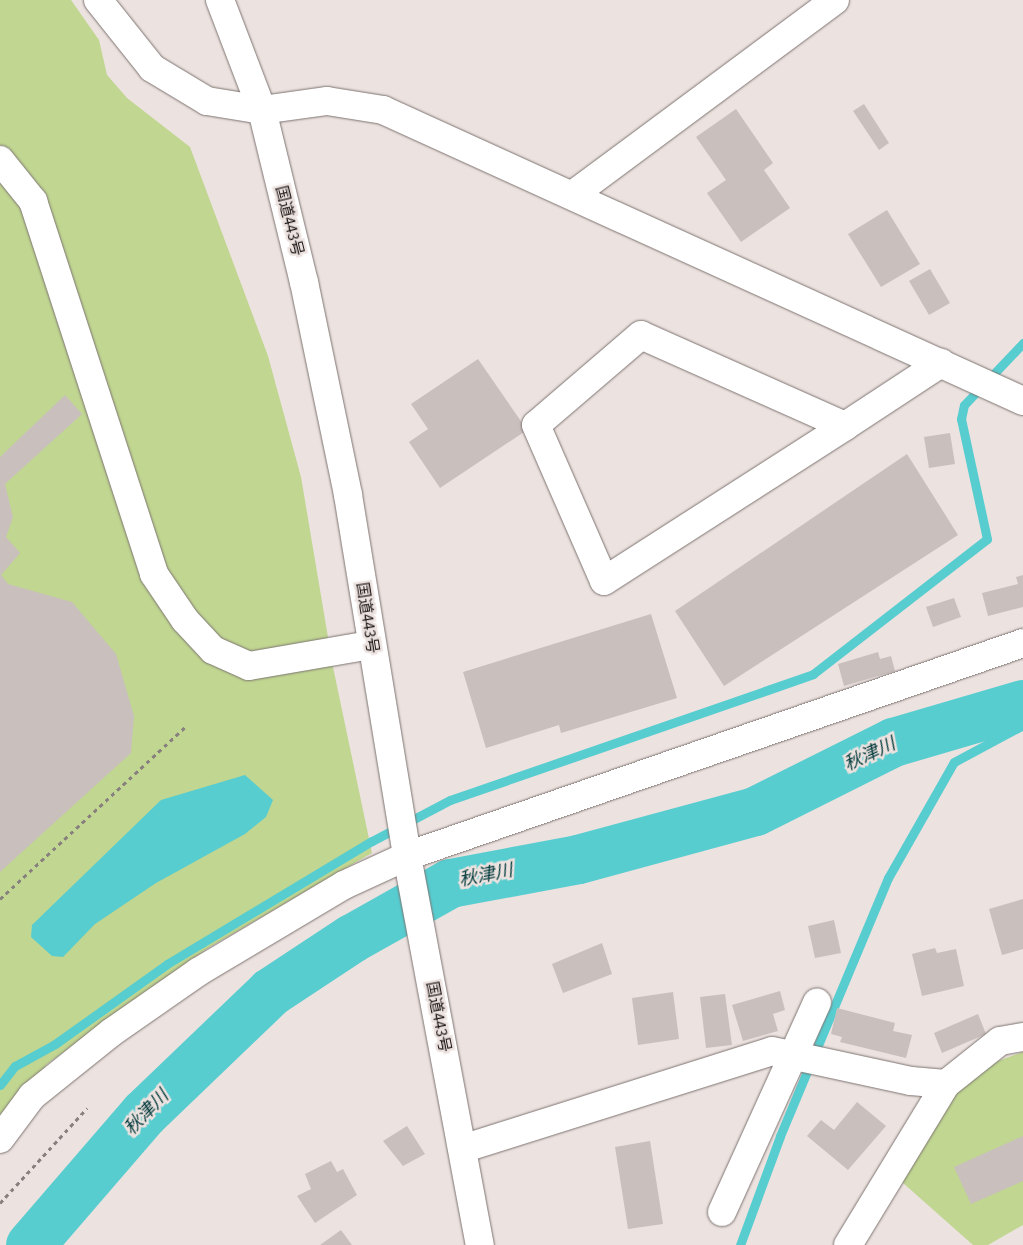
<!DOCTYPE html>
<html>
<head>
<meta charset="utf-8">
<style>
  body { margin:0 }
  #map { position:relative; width:1023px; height:1245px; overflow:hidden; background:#ece2df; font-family:"Source Sans 3","Noto Sans JP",sans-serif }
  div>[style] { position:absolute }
  .green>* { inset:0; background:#c0d691 }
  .water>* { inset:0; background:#57cdd0 }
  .stream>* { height:9px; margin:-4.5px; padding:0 4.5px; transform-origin:4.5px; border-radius:4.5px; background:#57cdd0 }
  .river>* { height:49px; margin:-24.5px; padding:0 24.5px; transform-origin:24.5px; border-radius:24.5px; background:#57cdd0 }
  .building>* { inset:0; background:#c9bfbd }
  .path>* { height:3px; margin-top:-1.5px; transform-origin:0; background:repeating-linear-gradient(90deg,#87807e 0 4px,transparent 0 8px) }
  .roads { filter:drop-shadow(0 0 1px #7d7471) drop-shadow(0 0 1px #7d7471) }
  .minor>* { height:28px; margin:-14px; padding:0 14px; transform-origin:14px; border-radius:14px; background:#fff }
  .highway>* { height:28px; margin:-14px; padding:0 14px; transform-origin:14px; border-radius:14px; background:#fff }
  span { translate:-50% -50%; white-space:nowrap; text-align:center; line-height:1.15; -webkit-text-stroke:5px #ece2df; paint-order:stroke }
  .street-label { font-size:16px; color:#1c1817 }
  .water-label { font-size:18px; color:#003a3b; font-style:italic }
</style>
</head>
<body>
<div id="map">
  <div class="green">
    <i style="clip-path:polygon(0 0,71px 0,99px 40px,107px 75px,127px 98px,190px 147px,268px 356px,301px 477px,333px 667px,372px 853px,208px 948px,47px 1064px,0 1125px)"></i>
    <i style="clip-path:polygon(1023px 1052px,1023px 1225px,988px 1245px,973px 1245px,894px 1175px,940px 1106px,981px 1067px)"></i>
  </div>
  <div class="water">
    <i style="clip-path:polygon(245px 775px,273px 800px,266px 817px,245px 834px,156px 883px,95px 924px,63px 957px,52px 956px,31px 937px,32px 925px,161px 800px)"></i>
  </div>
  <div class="stream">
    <i style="left:0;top:1085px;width:24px;rotate:-52deg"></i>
    <i style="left:15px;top:1066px;width:46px;rotate:-28.8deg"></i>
    <i style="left:55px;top:1044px;width:138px;rotate:-35.5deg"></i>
    <i style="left:167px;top:964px;width:239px;rotate:-31deg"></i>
    <i style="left:372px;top:841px;width:88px;rotate:-27.7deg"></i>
    <i style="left:450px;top:800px;width:384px;rotate:-19.1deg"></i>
    <i style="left:813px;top:674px;width:220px;rotate:-37.8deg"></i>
    <i style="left:987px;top:539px;width:123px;rotate:-102.2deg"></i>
    <i style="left:961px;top:419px;width:14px;rotate:-78deg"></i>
    <i style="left:964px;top:405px;width:86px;rotate:-46.4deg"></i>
    <i style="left:740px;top:1245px;width:116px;rotate:-69.8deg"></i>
    <i style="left:780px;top:1136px;width:280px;rotate:-67.3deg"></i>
    <i style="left:888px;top:878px;width:133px;rotate:-60.4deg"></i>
    <i style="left:954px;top:762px;width:78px;rotate:-28.2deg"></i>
  </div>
  <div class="river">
    <i style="left:30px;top:1245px;width:174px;rotate:-49.2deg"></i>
    <i style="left:144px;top:1113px;width:175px;rotate:-43.8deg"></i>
    <i style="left:270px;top:992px;width:98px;rotate:-33.4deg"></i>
    <i style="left:352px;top:938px;width:112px;rotate:-29.3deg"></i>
    <i style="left:450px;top:883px;width:130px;rotate:-10.6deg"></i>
    <i style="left:578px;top:859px;width:183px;rotate:-15.2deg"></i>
    <i style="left:755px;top:811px;width:154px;rotate:-26.6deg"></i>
    <i style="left:893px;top:742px;width:135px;rotate:-16.3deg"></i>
  </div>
  <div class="building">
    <i style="clip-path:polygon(864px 104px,889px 143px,879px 150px,853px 111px)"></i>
    <i style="clip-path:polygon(736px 109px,773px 163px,764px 170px,790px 208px,741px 242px,707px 193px,726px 180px,696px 137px)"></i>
    <i style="clip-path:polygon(887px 210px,920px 264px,881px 287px,848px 234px)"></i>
    <i style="clip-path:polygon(930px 269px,950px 303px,929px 315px,909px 281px)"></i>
    <i style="clip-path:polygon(478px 359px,527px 430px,440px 488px,409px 442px,428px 429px,411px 404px)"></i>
    <i style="clip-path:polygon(65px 395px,82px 414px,5px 484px,13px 517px,6px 537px,20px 553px,1px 575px,8px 584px,72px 602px,116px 654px,134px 716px,131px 753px,0 872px,0 457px)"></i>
    <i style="clip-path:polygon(950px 433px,955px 464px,929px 468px,924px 437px)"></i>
    <i style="clip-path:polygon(907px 454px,958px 535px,724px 686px,675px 611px)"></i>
    <i style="clip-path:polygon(1023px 575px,1023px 607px,988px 616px,982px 593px,1018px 584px,1016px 577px)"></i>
    <i style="clip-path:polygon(954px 598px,961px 617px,933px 627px,926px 607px)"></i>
    <i style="clip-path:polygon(651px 614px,677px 698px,561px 733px,559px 725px,486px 748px,463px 672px)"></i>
    <i style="clip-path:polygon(878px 652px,880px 659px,891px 656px,895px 671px,844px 686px,838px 664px)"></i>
    <i style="clip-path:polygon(1023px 899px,1023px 949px,1002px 955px,989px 909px)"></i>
    <i style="clip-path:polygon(834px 920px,841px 953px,815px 958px,808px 926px)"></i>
    <i style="clip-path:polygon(602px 943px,612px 974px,563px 993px,552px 964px)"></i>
    <i style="clip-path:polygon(935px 948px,937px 953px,956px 949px,964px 986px,922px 996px,912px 954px)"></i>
    <i style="clip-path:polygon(780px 991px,785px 1010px,773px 1014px,778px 1031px,743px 1041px,732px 1005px)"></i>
    <i style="clip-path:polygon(673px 992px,679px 1039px,638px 1045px,632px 998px)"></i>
    <i style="clip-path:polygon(725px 994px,732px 1045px,706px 1048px,700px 997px)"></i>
    <i style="clip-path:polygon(837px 1008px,895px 1023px,893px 1031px,912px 1035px,906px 1058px,840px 1042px,842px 1037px,831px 1034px)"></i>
    <i style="clip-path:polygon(978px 1014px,986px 1034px,942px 1053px,934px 1033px)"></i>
    <i style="clip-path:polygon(857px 1102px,886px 1126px,848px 1170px,807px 1136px,821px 1120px,834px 1130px)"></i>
    <i style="clip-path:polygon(407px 1126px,425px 1154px,403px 1166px,383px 1141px)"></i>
    <i style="clip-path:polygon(1023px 1136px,1023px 1181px,971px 1204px,954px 1167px)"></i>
    <i style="clip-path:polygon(650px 1141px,663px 1224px,628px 1229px,615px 1147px)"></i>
    <i style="clip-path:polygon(331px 1161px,337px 1172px,343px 1169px,357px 1195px,315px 1223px,297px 1196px,311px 1189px,305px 1174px)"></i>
    <i style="clip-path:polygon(341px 1230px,352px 1245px,320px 1245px)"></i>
  </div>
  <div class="path">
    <i style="left:0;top:899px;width:254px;rotate:-42.9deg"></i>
    <i style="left:0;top:1203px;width:129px;rotate:-47.5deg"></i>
  </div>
  <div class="roads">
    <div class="minor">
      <i style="left:98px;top:0;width:87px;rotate:51.5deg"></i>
      <i style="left:152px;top:68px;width:64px;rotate:31deg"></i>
      <i style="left:207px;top:101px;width:56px;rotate:9.3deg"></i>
      <i style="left:262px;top:110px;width:66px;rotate:-7.9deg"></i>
      <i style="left:327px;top:101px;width:57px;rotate:9.1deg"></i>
      <i style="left:383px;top:110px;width:703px;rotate:24.45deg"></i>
      <i style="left:0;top:160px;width:53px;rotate:51.2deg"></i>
      <i style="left:33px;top:201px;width:392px;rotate:72deg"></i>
      <i style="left:154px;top:574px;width:55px;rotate:56deg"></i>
      <i style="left:185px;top:620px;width:41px;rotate:47deg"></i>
      <i style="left:213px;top:650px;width:39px;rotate:24deg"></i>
      <i style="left:249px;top:666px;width:124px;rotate:-9.8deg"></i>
      <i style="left:574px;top:194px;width:325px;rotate:-36.6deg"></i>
      <i style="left:845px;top:426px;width:223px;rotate:-156deg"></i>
      <i style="left:641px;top:335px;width:138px;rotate:139.4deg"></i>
      <i style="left:536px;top:425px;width:170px;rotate:66.4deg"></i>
      <i style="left:604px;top:581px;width:287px;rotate:-32.7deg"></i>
      <i style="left:845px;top:426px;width:115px;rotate:-33.3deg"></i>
      <i style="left:0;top:1139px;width:54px;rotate:-53.3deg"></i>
      <i style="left:32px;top:1096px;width:102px;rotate:-38.7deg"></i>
      <i style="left:112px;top:1032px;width:105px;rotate:-34.9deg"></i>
      <i style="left:198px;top:972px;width:170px;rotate:-30.8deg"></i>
      <i style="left:344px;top:885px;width:69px;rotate:-24.7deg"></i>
      <i style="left:407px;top:856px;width:652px;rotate:-19.07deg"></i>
      <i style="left:465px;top:1148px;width:322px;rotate:-17.5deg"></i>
      <i style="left:772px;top:1051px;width:142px;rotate:12.2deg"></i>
      <i style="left:911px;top:1081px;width:35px;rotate:5deg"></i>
      <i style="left:722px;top:1212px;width:230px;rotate:-65.6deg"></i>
      <i style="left:848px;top:1245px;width:188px;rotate:-58.7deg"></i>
      <i style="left:946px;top:1084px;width:69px;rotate:-38.5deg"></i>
      <i style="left:1000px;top:1041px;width:23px;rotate:-10deg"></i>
    </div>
    <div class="highway">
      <i style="left:220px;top:0;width:118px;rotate:69.1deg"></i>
      <i style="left:262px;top:110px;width:177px;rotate:76.3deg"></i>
      <i style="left:304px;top:282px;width:217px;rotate:78.3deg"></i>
      <i style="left:348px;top:495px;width:366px;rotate:80.7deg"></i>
      <i style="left:407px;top:856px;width:396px;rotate:79.4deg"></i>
    </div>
  </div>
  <div class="street-label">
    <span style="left:289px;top:221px;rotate:76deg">国道443号</span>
    <span style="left:367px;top:618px;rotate:81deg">国道443号</span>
    <span style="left:438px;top:1017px;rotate:79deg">国道443号</span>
  </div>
  <div class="water-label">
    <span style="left:870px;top:755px;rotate:-25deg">秋津川</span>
    <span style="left:486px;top:876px;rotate:-11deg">秋津川</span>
    <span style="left:147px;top:1113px;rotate:-46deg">秋津川</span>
  </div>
</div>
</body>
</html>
